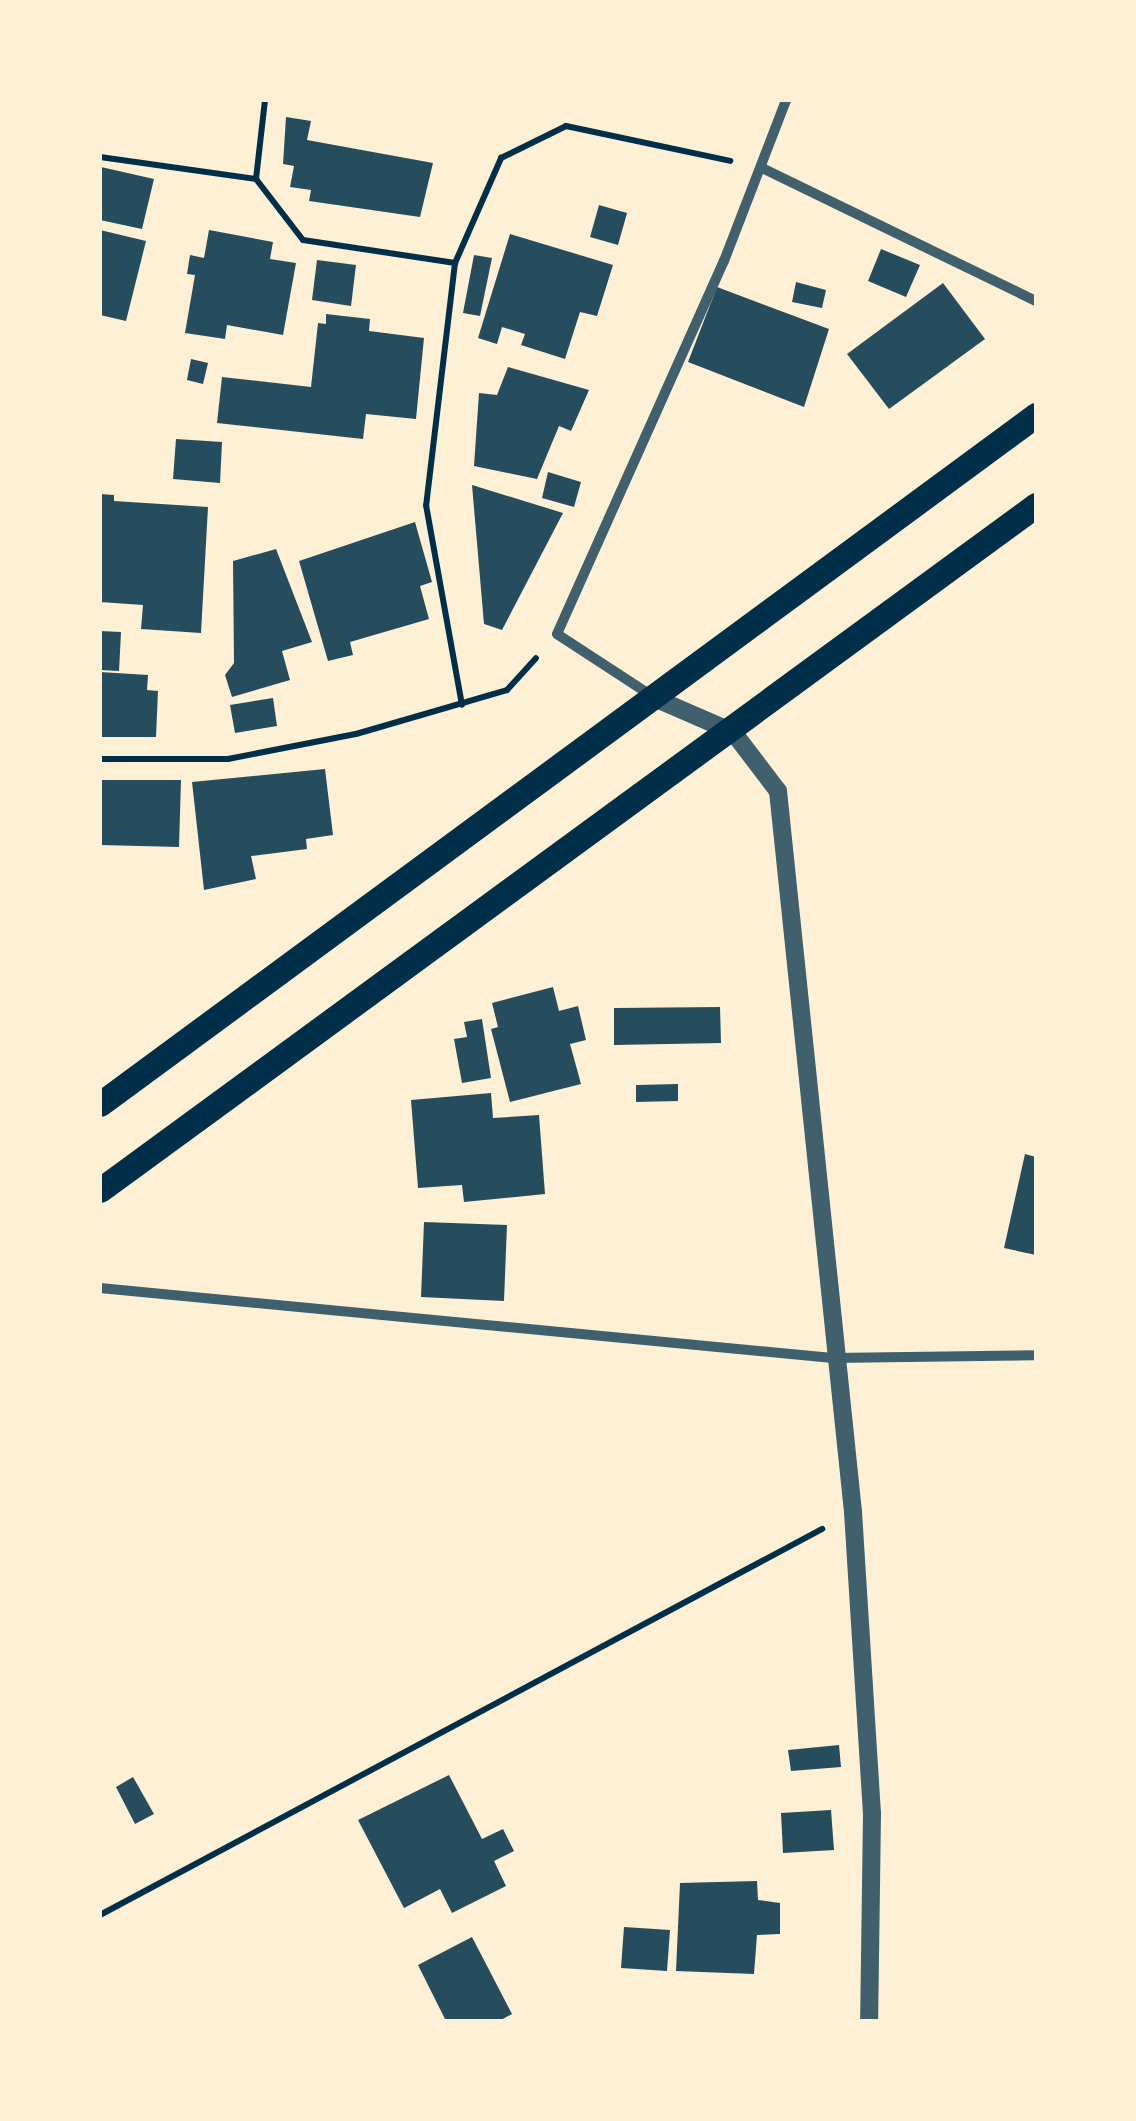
<!DOCTYPE html>
<html>
<head>
<meta charset="utf-8">
<style>
  body { margin:0 }
  #map { position:relative; width:1136px; height:2121px; overflow:hidden; background:#fdf0d5; font-family:"Alegreya Sans",sans-serif }
  div>[style] { position:absolute }
  .building>* { inset:0; background:#264d5e }
  .path>* { height:6px; margin:-3px; padding:0 3px; transform-origin:3px; border-radius:3px; background:#003049 }
  .minor>* { height:10px; margin:-5px; padding:0 5px; transform-origin:5px; border-radius:5px; background:#3f606c }
  .tertiary>* { height:18px; margin:-9px; padding:0 9px; transform-origin:9px; border-radius:9px; background:#3f606c }
  .primary>* { height:25px; margin:-12.5px; padding:0 12.5px; transform-origin:12.5px; border-radius:12.5px; background:#003049 }
  span { translate:-50% -50%; white-space:nowrap; text-align:center; line-height:1.15; -webkit-text-stroke:8px #fdf0d5; paint-order:stroke }
  .frame { position:absolute; inset:0; border:102px solid #fdf0d5; pointer-events:none }
</style>
</head>
<body>
<div id="map">
  <div class="building">
    <i style="clip-path:polygon(286px 117px,311px 121px,307px 140px,433px 163px,420px 217px,309px 201px,311px 190px,290px 187px,294px 166px,283px 164px)"></i>
    <i style="clip-path:polygon(101px 167px,154px 179px,142px 229px,100px 220px)"></i>
    <i style="clip-path:polygon(599px 205px,627px 213px,618px 245px,590px 237px)"></i>
    <i style="clip-path:polygon(100px 230px,146px 241px,126px 321px,100px 315px)"></i>
    <i style="clip-path:polygon(209px 230px,273px 242px,270px 259px,296px 263px,283px 335px,227px 325px,225px 339px,185px 333px,195px 275px,187px 274px,190px 255px,204px 258px)"></i>
    <i style="clip-path:polygon(510px 234px,613px 265px,597px 316px,580px 312px,565px 359px,521px 345px,525px 334px,502px 327px,497px 344px,478px 338px)"></i>
    <i style="clip-path:polygon(881px 249px,920px 265px,906px 297px,868px 281px)"></i>
    <i style="clip-path:polygon(474px 255px,492px 258px,480px 316px,463px 313px)"></i>
    <i style="clip-path:polygon(317px 260px,356px 265px,351px 306px,312px 300px)"></i>
    <i style="clip-path:polygon(796px 282px,826px 290px,822px 308px,792px 302px)"></i>
    <i style="clip-path:polygon(943px 283px,985px 339px,889px 409px,847px 354px)"></i>
    <i style="clip-path:polygon(717px 287px,829px 329px,804px 407px,688px 362px)"></i>
    <i style="clip-path:polygon(326px 314px,370px 319px,369px 331px,424px 338px,416px 419px,366px 414px,363px 439px,217px 423px,222px 377px,311px 387px,318px 323px,326px 324px)"></i>
    <i style="clip-path:polygon(191px 359px,208px 363px,203px 384px,187px 380px)"></i>
    <i style="clip-path:polygon(508px 367px,589px 390px,571px 431px,559px 426px,537px 479px,474px 466px,479px 393px,497px 395px)"></i>
    <i style="clip-path:polygon(176px 439px,222px 442px,220px 483px,173px 479px)"></i>
    <i style="clip-path:polygon(548px 472px,581px 482px,574px 507px,542px 498px)"></i>
    <i style="clip-path:polygon(472px 485px,563px 513px,502px 630px,484px 624px)"></i>
    <i style="clip-path:polygon(100px 494px,114px 495px,114px 501px,208px 507px,201px 633px,141px 629px,143px 605px,100px 602px)"></i>
    <i style="clip-path:polygon(415px 522px,432px 582px,420px 586px,429px 619px,350px 642px,353px 655px,328px 661px,299px 561px)"></i>
    <i style="clip-path:polygon(276px 549px,312px 642px,282px 651px,290px 680px,232px 697px,225px 675px,234px 663px,233px 561px)"></i>
    <i style="clip-path:polygon(100px 631px,121px 632px,119px 671px,100px 670px)"></i>
    <i style="clip-path:polygon(100px 672px,148px 675px,147px 690px,158px 691px,156px 737px,100px 737px)"></i>
    <i style="clip-path:polygon(273px 698px,277px 726px,235px 733px,230px 705px)"></i>
    <i style="clip-path:polygon(325px 769px,333px 835px,306px 839px,307px 849px,251px 856px,256px 879px,204px 890px,192px 782px)"></i>
    <i style="clip-path:polygon(100px 780px,181px 780px,179px 847px,100px 845px)"></i>
    <i style="clip-path:polygon(553px 987px,559px 1011px,578px 1006px,586px 1040px,570px 1044px,581px 1084px,510px 1102px,491px 1029px,498px 1027px,492px 1003px)"></i>
    <i style="clip-path:polygon(720px 1007px,721px 1043px,614px 1045px,614px 1008px)"></i>
    <i style="clip-path:polygon(482px 1019px,491px 1078px,462px 1083px,454px 1039px,467px 1037px,464px 1022px)"></i>
    <i style="clip-path:polygon(678px 1084px,678px 1101px,636px 1102px,636px 1085px)"></i>
    <i style="clip-path:polygon(491px 1093px,493px 1118px,539px 1115px,545px 1194px,464px 1202px,462px 1185px,418px 1188px,411px 1100px)"></i>
    <i style="clip-path:polygon(1025px 1154px,1036px 1157px,1036px 1255px,1004px 1248px)"></i>
    <i style="clip-path:polygon(424px 1222px,507px 1225px,504px 1301px,421px 1297px)"></i>
    <i style="clip-path:polygon(839px 1745px,841px 1767px,791px 1771px,788px 1750px)"></i>
    <i style="clip-path:polygon(449px 1775px,482px 1839px,503px 1829px,514px 1851px,494px 1861px,506px 1886px,452px 1913px,440px 1889px,404px 1908px,358px 1820px)"></i>
    <i style="clip-path:polygon(133px 1777px,154px 1814px,135px 1824px,116px 1787px)"></i>
    <i style="clip-path:polygon(831px 1810px,834px 1850px,783px 1853px,781px 1813px)"></i>
    <i style="clip-path:polygon(757px 1881px,758px 1900px,780px 1903px,780px 1934px,757px 1935px,754px 1974px,676px 1971px,680px 1883px)"></i>
    <i style="clip-path:polygon(624px 1927px,670px 1930px,667px 1971px,621px 1968px)"></i>
    <i style="clip-path:polygon(472px 1937px,512px 2014px,499px 2021px,446px 2021px,418px 1965px)"></i>
  </div>
  <div class="path">
    <i style="left:100px;top:157px;width:158px;rotate:8deg"></i>
    <i style="left:256px;top:179px;width:77px;rotate:52.4deg"></i>
    <i style="left:303px;top:240px;width:154px;rotate:8.6deg"></i>
    <i style="left:455px;top:263px;width:115px;rotate:-66.3deg"></i>
    <i style="left:501px;top:158px;width:72px;rotate:-26.2deg"></i>
    <i style="left:566px;top:126px;width:168px;rotate:12deg"></i>
    <i style="left:256px;top:179px;width:80px;rotate:-83.5deg"></i>
    <i style="left:455px;top:263px;width:244px;rotate:96.8deg"></i>
    <i style="left:426px;top:505px;width:203px;rotate:79.8deg"></i>
    <i style="left:100px;top:759px;width:128px"></i>
    <i style="left:228px;top:759px;width:130px;rotate:-11.1deg"></i>
    <i style="left:356px;top:734px;width:157px;rotate:-16.2deg"></i>
    <i style="left:507px;top:690px;width:43px;rotate:-47.8deg"></i>
    <i style="left:100px;top:1915px;width:819px;rotate:-28.13deg"></i>
  </div>
  <div class="minor">
    <i style="left:762px;top:168px;width:305px;rotate:25.9deg"></i>
    <i style="left:652px;top:696px;width:113px;rotate:-146.9deg"></i>
    <i style="left:557px;top:634px;width:409px;rotate:-65.9deg"></i>
    <i style="left:724px;top:261px;width:173px;rotate:-68.9deg"></i>
    <i style="left:100px;top:1288px;width:736px;rotate:5.46deg"></i>
    <i style="left:833px;top:1358px;width:203px;rotate:-0.8deg"></i>
  </div>
  <div class="tertiary">
    <i style="left:652px;top:697px;width:88px;rotate:23.4deg"></i>
    <i style="left:733px;top:732px;width:74px;rotate:52.7deg"></i>
    <i style="left:778px;top:791px;width:725px;rotate:84.06deg"></i>
    <i style="left:853px;top:1512px;width:303px;rotate:86.4deg"></i>
    <i style="left:872px;top:1814px;width:207px;rotate:90.8deg"></i>
  </div>
  <div class="primary">
    <i style="left:100px;top:1104px;width:1162px;rotate:-36.36deg"></i>
    <i style="left:100px;top:1190px;width:1160px;rotate:-36.2deg"></i>
  </div>
  <div class="frame"></div>
</div>
</body>
</html>
